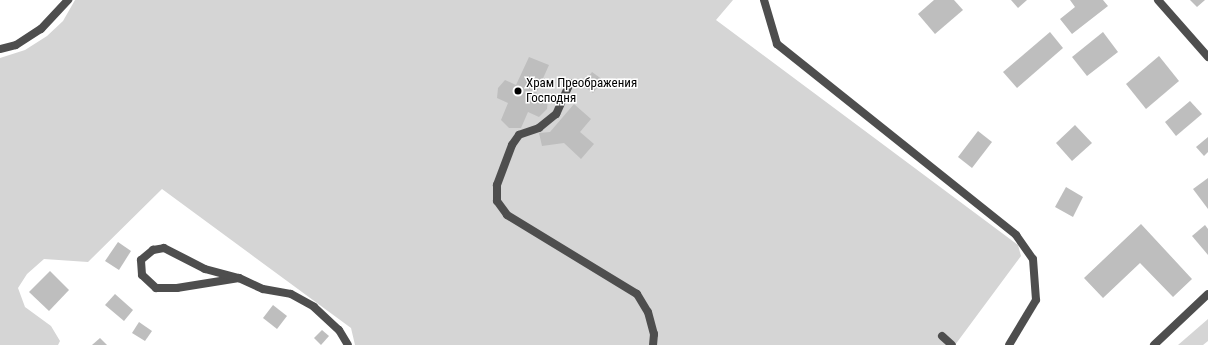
<!DOCTYPE html>
<html>
<head>
<meta charset="utf-8">
<style>
  body { margin:0 }
  #map { position:relative; width:1208px; height:345px; overflow:hidden; background:#fff; font-family:"Roboto Condensed",sans-serif }
  div>[style] { position:absolute }
  .green>* { inset:0; background:#d5d5d5 }
  .building>* { inset:0; background:#bebebe }
  .service>* { height:8px; margin:-4px; padding:0 4px; transform-origin:4px; border-radius:4px; background:#4e4e4e }
  .pedestrian>* { height:8px; margin:-4px; padding:0 4px; transform-origin:4px; border-radius:4px; background:#4e4e4e }
  .minor>* { height:8px; margin:-4px; padding:0 4px; transform-origin:4px; border-radius:4px; background:#4e4e4e }
  .dots>* { width:11px; height:11px; translate:-50% -50%; box-sizing:border-box; border:2px solid #fff; border-radius:50% }
  span { translate:-50% -50%; white-space:nowrap; text-align:center; line-height:1.15; -webkit-text-stroke:3px #fff; paint-order:stroke }
  .poi-label { font-size:13px; color:#000 }
  .left { translate:0 -50%; text-align:left }
</style>
</head>
<body>
<div id="map">
  <div class="green">
    <i style="clip-path:polygon(75px 0,733px 0,716px 20px,1018px 245px,1021px 256px,955px 345px,355px 345px,351px 328px,162px 189px,88px 262px,44px 259px,27px 274px,18px 288px,25px 307px,51px 326px,60px 341px,58px 345px,0 345px,0 58px,25px 50px,47px 36px,63px 21px)"></i>
    <i style="clip-path:polygon(1208px 319px,1208px 341px,1203px 345px,1178px 345px)"></i>
  </div>
  <div class="building">
    <i style="clip-path:polygon(934px 0,954px 0,963px 10px,935px 34px,918px 14px)"></i>
    <i style="clip-path:polygon(1011px 0,1027px 0,1018px 8px)"></i>
    <i style="clip-path:polygon(1070px 0,1103px 0,1108px 6px,1072px 34px,1060px 19px,1075px 7px)"></i>
    <i style="clip-path:polygon(1190px 0,1205px 0,1197px 7px)"></i>
    <i style="clip-path:polygon(1050px 32px,1063px 48px,1017px 88px,1003px 72px)"></i>
    <i style="clip-path:polygon(1103px 32px,1118px 52px,1087px 76px,1072px 57px)"></i>
    <i style="clip-path:polygon(1159px 56px,1179px 81px,1146px 109px,1126px 84px)"></i>
    <i style="clip-path:polygon(529px 57px,549px 65px,536px 94px,548px 99px,547px 109px,539px 117px,528px 112px,521px 128px,509px 128px,501px 120px,508px 103px,497px 98px,498px 88px,505px 80px,516px 85px)"></i>
    <i style="clip-path:polygon(592px 72px,603px 80px,593px 93px,582px 85px)"></i>
    <i style="clip-path:polygon(1190px 101px,1202px 114px,1176px 136px,1165px 122px)"></i>
    <i style="clip-path:polygon(574px 104px,591px 119px,580px 132px,594px 144px,581px 159px,564px 143px,542px 146px,539px 133px,550px 132px)"></i>
    <i style="clip-path:polygon(1075px 125px,1092px 143px,1072px 161px,1056px 143px)"></i>
    <i style="clip-path:polygon(978px 131px,992px 142px,972px 168px,958px 157px)"></i>
    <i style="clip-path:polygon(1208px 137px,1208px 152px,1204px 156px,1196px 147px)"></i>
    <i style="clip-path:polygon(1208px 178px,1208px 209px,1193px 189px)"></i>
    <i style="clip-path:polygon(1066px 187px,1083px 197px,1073px 217px,1055px 207px)"></i>
    <i style="clip-path:polygon(1141px 224px,1192px 279px,1173px 297px,1140px 263px,1103px 298px,1084px 278px)"></i>
    <i style="clip-path:polygon(1205px 225px,1208px 229px,1208px 255px,1192px 236px)"></i>
    <i style="clip-path:polygon(118px 242px,131px 251px,119px 270px,105px 261px)"></i>
    <i style="clip-path:polygon(50px 271px,69px 290px,49px 311px,29px 292px)"></i>
    <i style="clip-path:polygon(115px 294px,133px 310px,124px 321px,105px 305px)"></i>
    <i style="clip-path:polygon(273px 305px,287px 316px,277px 329px,263px 318px)"></i>
    <i style="clip-path:polygon(139px 322px,152px 331px,145px 341px,132px 333px)"></i>
    <i style="clip-path:polygon(322px 330px,329px 336px,321px 345px,314px 338px)"></i>
    <i style="clip-path:polygon(100px 338px,107px 345px,92px 345px)"></i>
  </div>
  <div class="service">
    <i style="left:570px;top:83px;width:34px;rotate:114deg"></i>
    <i style="left:556px;top:114px;width:22px;rotate:141deg"></i>
    <i style="left:539px;top:128px;width:21px;rotate:161deg"></i>
    <i style="left:519px;top:135px;width:12px;rotate:125deg"></i>
    <i style="left:512px;top:145px;width:43px;rotate:110.6deg"></i>
    <i style="left:497px;top:185px;width:16px;rotate:90deg"></i>
    <i style="left:497px;top:201px;width:17px;rotate:54deg"></i>
    <i style="left:507px;top:215px;width:152px;rotate:31.3deg"></i>
    <i style="left:637px;top:294px;width:21px;rotate:59deg"></i>
    <i style="left:648px;top:312px;width:23px;rotate:75deg"></i>
    <i style="left:654px;top:334px;width:11px;rotate:95deg"></i>
    <i style="left:239px;top:278px;width:63px;rotate:170.8deg"></i>
    <i style="left:177px;top:288px;width:21px;rotate:180deg"></i>
    <i style="left:156px;top:288px;width:19px;rotate:-137deg"></i>
    <i style="left:142px;top:275px;width:15px;rotate:-94deg"></i>
    <i style="left:141px;top:260px;width:16px;rotate:-40deg"></i>
    <i style="left:153px;top:250px;width:11px;rotate:-10deg"></i>
    <i style="left:164px;top:248px;width:46px;rotate:27.1deg"></i>
    <i style="left:205px;top:269px;width:35px;rotate:15deg"></i>
    <i style="left:239px;top:278px;width:26px;rotate:25deg"></i>
    <i style="left:263px;top:289px;width:28px;rotate:10deg"></i>
    <i style="left:291px;top:294px;width:26px;rotate:29deg"></i>
    <i style="left:314px;top:307px;width:34px;rotate:43deg"></i>
    <i style="left:339px;top:330px;width:17px;rotate:59deg"></i>
  </div>
  <div class="pedestrian">
    <i style="left:942px;top:336px;width:13px;rotate:42deg"></i>
  </div>
  <div class="minor">
    <i style="left:764px;top:0;width:46px;rotate:73.5deg"></i>
    <i style="left:777px;top:44px;width:306px;rotate:38.6deg"></i>
    <i style="left:1016px;top:235px;width:29px;rotate:55deg"></i>
    <i style="left:1033px;top:259px;width:41px;rotate:85.8deg"></i>
    <i style="left:1036px;top:300px;width:52px;rotate:121deg"></i>
    <i style="left:1158px;top:0;width:76px;rotate:48.7deg"></i>
    <i style="left:0;top:49px;width:16px;rotate:-14deg"></i>
    <i style="left:16px;top:45px;width:30px;rotate:-33deg"></i>
    <i style="left:41px;top:29px;width:40px;rotate:-47deg"></i>
    <i style="left:1154px;top:345px;width:74px;rotate:-43.4deg"></i>
  </div>
  <div class="dots">
    <i style="left:518px;top:91px;background:#000"></i>
  </div>
  <div class="poi-label">
    <span class="left" style="left:526px;top:91px">Храм Преображения<br>Господня</span>
  </div>
</div>
</body>
</html>
